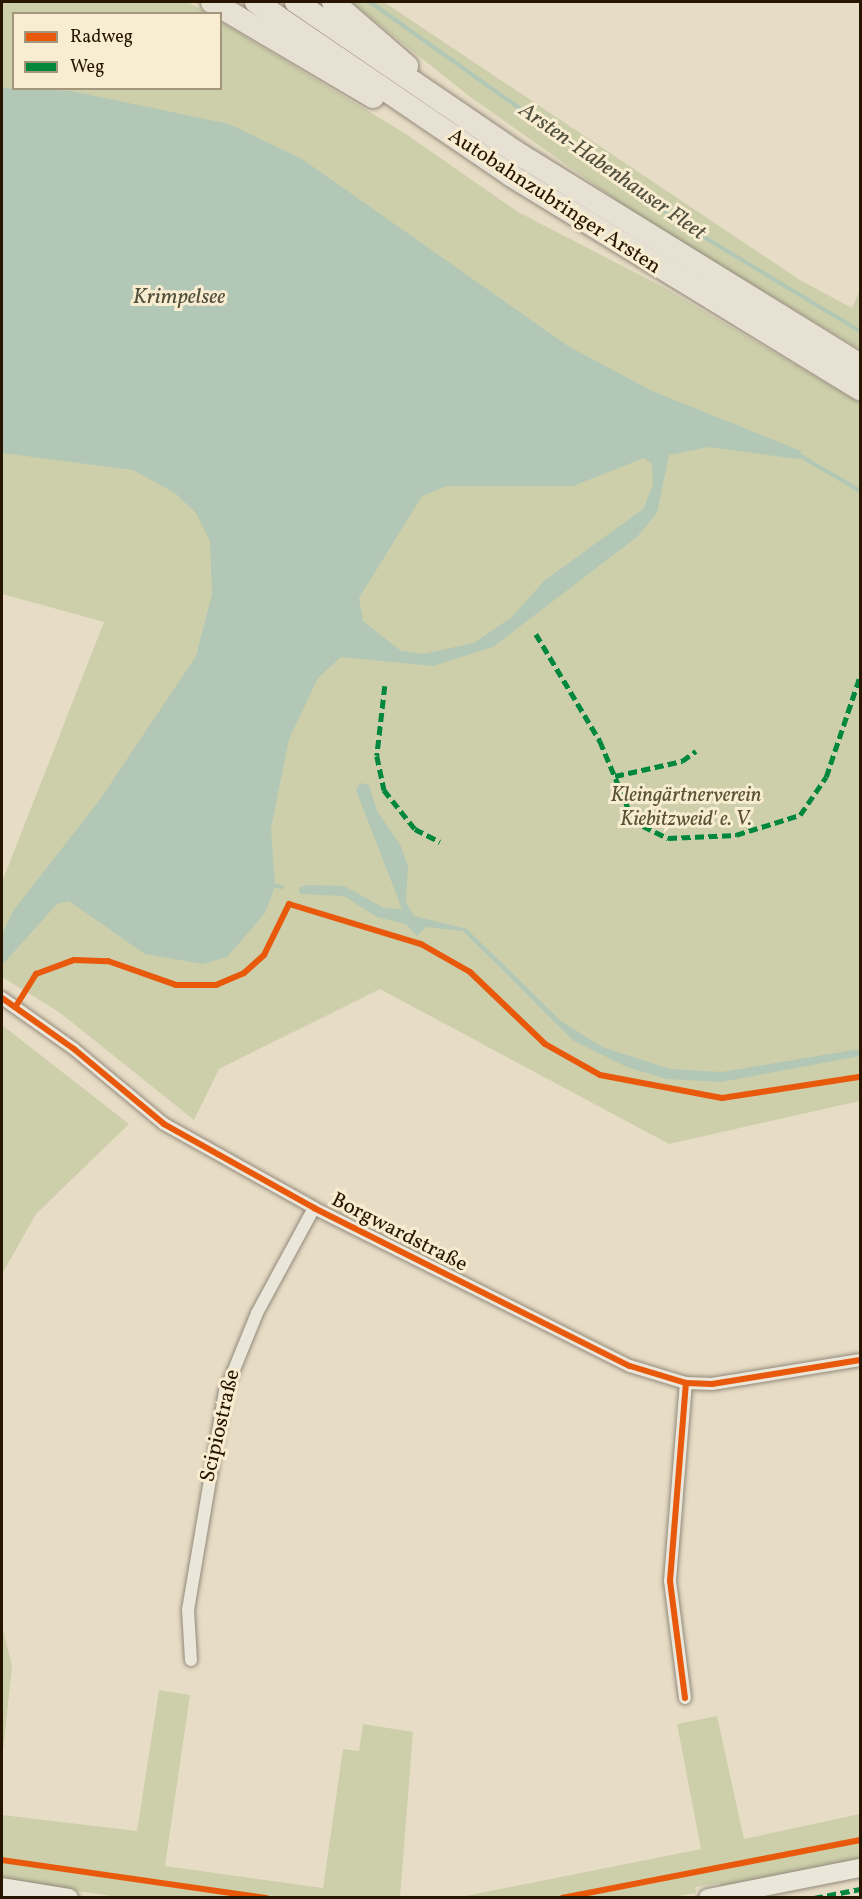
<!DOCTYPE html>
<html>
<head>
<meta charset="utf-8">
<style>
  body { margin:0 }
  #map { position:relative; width:862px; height:1899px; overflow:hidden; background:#e7ddc6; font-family:Vollkorn,serif }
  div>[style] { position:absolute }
  .green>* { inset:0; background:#cccfaa }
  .water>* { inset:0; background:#b2c7b5 }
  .stream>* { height:4px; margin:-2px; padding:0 2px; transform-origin:2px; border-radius:2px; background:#b2c7b5 }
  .roads { filter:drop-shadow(0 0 2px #92897a) drop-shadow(0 0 2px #92897a) }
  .street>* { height:12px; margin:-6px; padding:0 6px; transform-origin:6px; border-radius:6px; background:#eae6da }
  .secondary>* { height:18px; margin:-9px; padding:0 9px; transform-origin:9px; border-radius:9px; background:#eae6da }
  .highway>* { height:22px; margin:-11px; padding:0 11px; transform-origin:11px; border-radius:11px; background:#e7e1d4 }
  .quiet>* { height:4.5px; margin-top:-2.25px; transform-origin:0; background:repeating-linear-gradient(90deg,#00873e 0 9px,transparent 0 13.5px) }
  .cycleway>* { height:6px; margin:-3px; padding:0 3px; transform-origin:3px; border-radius:3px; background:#e8590c }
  span { translate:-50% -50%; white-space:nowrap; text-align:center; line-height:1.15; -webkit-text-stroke:6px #f8ecd1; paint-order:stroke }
  .street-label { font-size:21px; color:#271500 }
  .park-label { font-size:21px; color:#595234; font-style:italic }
  .water-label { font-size:22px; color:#50503d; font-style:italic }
  .frame { position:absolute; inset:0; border:3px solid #271500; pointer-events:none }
  .legend { position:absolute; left:12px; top:12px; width:210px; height:78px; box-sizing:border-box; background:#f8ecd1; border:2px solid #a4967d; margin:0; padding:8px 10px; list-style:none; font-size:18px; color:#271500 }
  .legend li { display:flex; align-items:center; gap:12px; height:30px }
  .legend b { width:30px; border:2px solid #a4967d }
</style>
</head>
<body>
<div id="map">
  <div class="green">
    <i style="clip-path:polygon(2px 2px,188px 2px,207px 13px,14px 14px,14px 88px,220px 88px,221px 22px,406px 134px,518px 212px,663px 287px,860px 403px,860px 1101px,669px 1144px,380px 989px,219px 1069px,194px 1120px,59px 1012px,2px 977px,2px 882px,104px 622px,2px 594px)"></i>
    <i style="clip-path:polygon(351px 2px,384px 2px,800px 280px,852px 308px,860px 290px,860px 349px,643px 219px,469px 96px)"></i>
    <i style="clip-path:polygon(2px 1025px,129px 1124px,36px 1214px,2px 1274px)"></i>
    <i style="clip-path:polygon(2px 1626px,12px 1666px,2px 1761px)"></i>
    <i style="clip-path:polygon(159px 1690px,190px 1695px,165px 1866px,323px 1888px,343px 1749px,359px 1751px,363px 1724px,413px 1732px,400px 1897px,118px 1897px,2px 1880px,2px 1815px,137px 1831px)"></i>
    <i style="clip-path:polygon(717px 1716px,744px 1839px,860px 1814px,860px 1861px,721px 1889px,720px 1883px,695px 1887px,696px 1893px,672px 1897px,455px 1898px,701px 1849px,677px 1724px)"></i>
  </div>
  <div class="water">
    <i style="clip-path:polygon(evenodd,2px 88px,71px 91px,229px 124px,302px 159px,568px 346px,652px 391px,801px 451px,798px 459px,709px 447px,669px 455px,657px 513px,637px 537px,493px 647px,433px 666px,341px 657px,318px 678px,289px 739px,271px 828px,275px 886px,265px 913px,227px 957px,203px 964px,145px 954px,69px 901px,57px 904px,2px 965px,2px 934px,13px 911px,99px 801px,196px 656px,212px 594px,210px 541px,196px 513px,175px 493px,133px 470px,2px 453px,2px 88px,644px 458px,652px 464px,653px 485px,643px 509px,544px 581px,512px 617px,474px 643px,423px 654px,401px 651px,363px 621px,359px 598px,422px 496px,447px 486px,573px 486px,644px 458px)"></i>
    <i style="clip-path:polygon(360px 783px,369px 785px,377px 811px,401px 846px,408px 867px,406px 902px,414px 916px,467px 929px,561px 1021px,602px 1047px,670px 1069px,722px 1072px,860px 1049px,860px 1056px,721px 1082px,667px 1079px,627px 1067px,574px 1041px,463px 931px,426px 927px,417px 936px,406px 924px,377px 917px,344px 896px,300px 894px,299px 888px,307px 885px,344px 886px,384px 908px,402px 909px,356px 790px)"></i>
  </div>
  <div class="stream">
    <i style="left:370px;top:2px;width:385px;rotate:35.4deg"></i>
    <i style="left:684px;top:225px;width:205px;rotate:31.1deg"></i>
    <i style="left:799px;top:455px;width:71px;rotate:30.5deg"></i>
    <i style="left:275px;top:886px;width:7px;rotate:8deg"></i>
  </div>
  <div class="roads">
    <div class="street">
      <i style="left:2px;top:998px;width:88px;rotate:35.3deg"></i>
      <i style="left:74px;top:1049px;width:117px;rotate:39.8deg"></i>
      <i style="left:164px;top:1124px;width:172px;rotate:29.2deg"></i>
      <i style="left:314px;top:1208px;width:353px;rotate:26.6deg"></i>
      <i style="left:630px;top:1366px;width:59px;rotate:16.9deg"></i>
      <i style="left:686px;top:1383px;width:26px;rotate:2deg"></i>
      <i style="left:712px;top:1384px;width:150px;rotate:-9.2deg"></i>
      <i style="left:191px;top:1660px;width:50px;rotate:-93.4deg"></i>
      <i style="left:188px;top:1610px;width:221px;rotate:-80.4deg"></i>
      <i style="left:225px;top:1392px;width:85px;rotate:-67.9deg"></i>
      <i style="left:257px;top:1313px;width:119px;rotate:-61.5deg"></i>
      <i style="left:685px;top:1698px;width:118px;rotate:-97.3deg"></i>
      <i style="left:670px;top:1581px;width:199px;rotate:-85.4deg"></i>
    </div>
    <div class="secondary">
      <i style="left:2px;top:1887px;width:68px;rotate:9.3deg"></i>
      <i style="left:708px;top:1898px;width:155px;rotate:-11.2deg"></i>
    </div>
    <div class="highway">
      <i style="left:212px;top:2px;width:187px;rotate:30.5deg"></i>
      <i style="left:256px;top:2px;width:310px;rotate:34.2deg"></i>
      <i style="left:512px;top:176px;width:408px;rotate:31.5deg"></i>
      <i style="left:296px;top:2px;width:273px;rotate:34.3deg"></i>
      <i style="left:522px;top:156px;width:397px;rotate:31.7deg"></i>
      <i style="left:333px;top:2px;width:98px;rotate:40.9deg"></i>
    </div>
  </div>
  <div class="quiet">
    <i style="left:536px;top:634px;width:125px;rotate:59.1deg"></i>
    <i style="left:600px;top:741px;width:75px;rotate:67.2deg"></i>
    <i style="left:629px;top:810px;width:21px;rotate:49deg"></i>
    <i style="left:643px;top:826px;width:28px;rotate:26deg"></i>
    <i style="left:668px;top:838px;width:68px;rotate:-2.5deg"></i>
    <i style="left:736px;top:835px;width:67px;rotate:-17.4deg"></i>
    <i style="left:800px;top:815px;width:46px;rotate:-55.6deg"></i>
    <i style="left:826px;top:777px;width:107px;rotate:-71.4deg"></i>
    <i style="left:385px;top:686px;width:70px;rotate:96.5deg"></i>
    <i style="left:377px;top:756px;width:35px;rotate:78deg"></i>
    <i style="left:384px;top:790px;width:50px;rotate:51.5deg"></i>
    <i style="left:415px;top:829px;width:28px;rotate:27deg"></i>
    <i style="left:615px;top:776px;width:69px;rotate:-12.6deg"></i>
    <i style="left:682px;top:761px;width:17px;rotate:-36deg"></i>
    <i style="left:814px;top:1898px;width:47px;rotate:-11.1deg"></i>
  </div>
  <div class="cycleway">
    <i style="left:2px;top:998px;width:88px;rotate:35.3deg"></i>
    <i style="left:74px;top:1049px;width:117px;rotate:39.8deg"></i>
    <i style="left:164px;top:1124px;width:172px;rotate:29.2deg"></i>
    <i style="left:314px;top:1208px;width:353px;rotate:26.6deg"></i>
    <i style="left:630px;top:1366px;width:59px;rotate:16.9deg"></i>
    <i style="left:686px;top:1383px;width:26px;rotate:2deg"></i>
    <i style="left:712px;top:1384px;width:150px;rotate:-9.2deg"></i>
    <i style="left:16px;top:1006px;width:38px;rotate:-58deg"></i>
    <i style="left:36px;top:974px;width:40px;rotate:-20.2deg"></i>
    <i style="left:74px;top:960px;width:34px;rotate:2deg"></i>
    <i style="left:108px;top:961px;width:72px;rotate:19.4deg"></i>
    <i style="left:176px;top:985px;width:40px"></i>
    <i style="left:216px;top:985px;width:30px;rotate:-23deg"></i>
    <i style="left:244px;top:973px;width:27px;rotate:-42deg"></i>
    <i style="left:264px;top:955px;width:57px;rotate:-63.9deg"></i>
    <i style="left:289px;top:904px;width:138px;rotate:16.9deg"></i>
    <i style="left:421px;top:944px;width:56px;rotate:29.7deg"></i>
    <i style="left:470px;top:972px;width:104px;rotate:43.8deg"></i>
    <i style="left:545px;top:1044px;width:63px;rotate:29.4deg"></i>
    <i style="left:600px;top:1075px;width:124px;rotate:10.7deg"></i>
    <i style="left:722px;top:1098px;width:140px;rotate:-8.7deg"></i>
    <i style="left:685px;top:1698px;width:118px;rotate:-97.3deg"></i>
    <i style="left:670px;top:1581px;width:199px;rotate:-85.4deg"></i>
    <i style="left:2px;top:1860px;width:267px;rotate:8.2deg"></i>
    <i style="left:562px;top:1898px;width:304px;rotate:-11deg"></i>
  </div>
  <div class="street-label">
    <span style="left:554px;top:202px;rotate:33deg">Autobahnzubringer Arsten</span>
    <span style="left:399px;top:1233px;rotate:27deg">Borgwardstraße</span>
    <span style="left:221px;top:1426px;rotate:-77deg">Scipiostraße</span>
  </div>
  <div class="park-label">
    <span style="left:686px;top:808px">Kleingärtnerverein<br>Kiebitzweid' e. V.</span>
  </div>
  <div class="water-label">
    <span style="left:612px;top:172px;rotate:35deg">Arsten-Habenhauser Fleet</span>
    <span style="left:179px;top:298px">Krimpelsee</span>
  </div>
  <div class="frame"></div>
  <ul class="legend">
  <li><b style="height:8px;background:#e8590c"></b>Radweg</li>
  <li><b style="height:8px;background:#00873e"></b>Weg</li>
  </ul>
</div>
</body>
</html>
